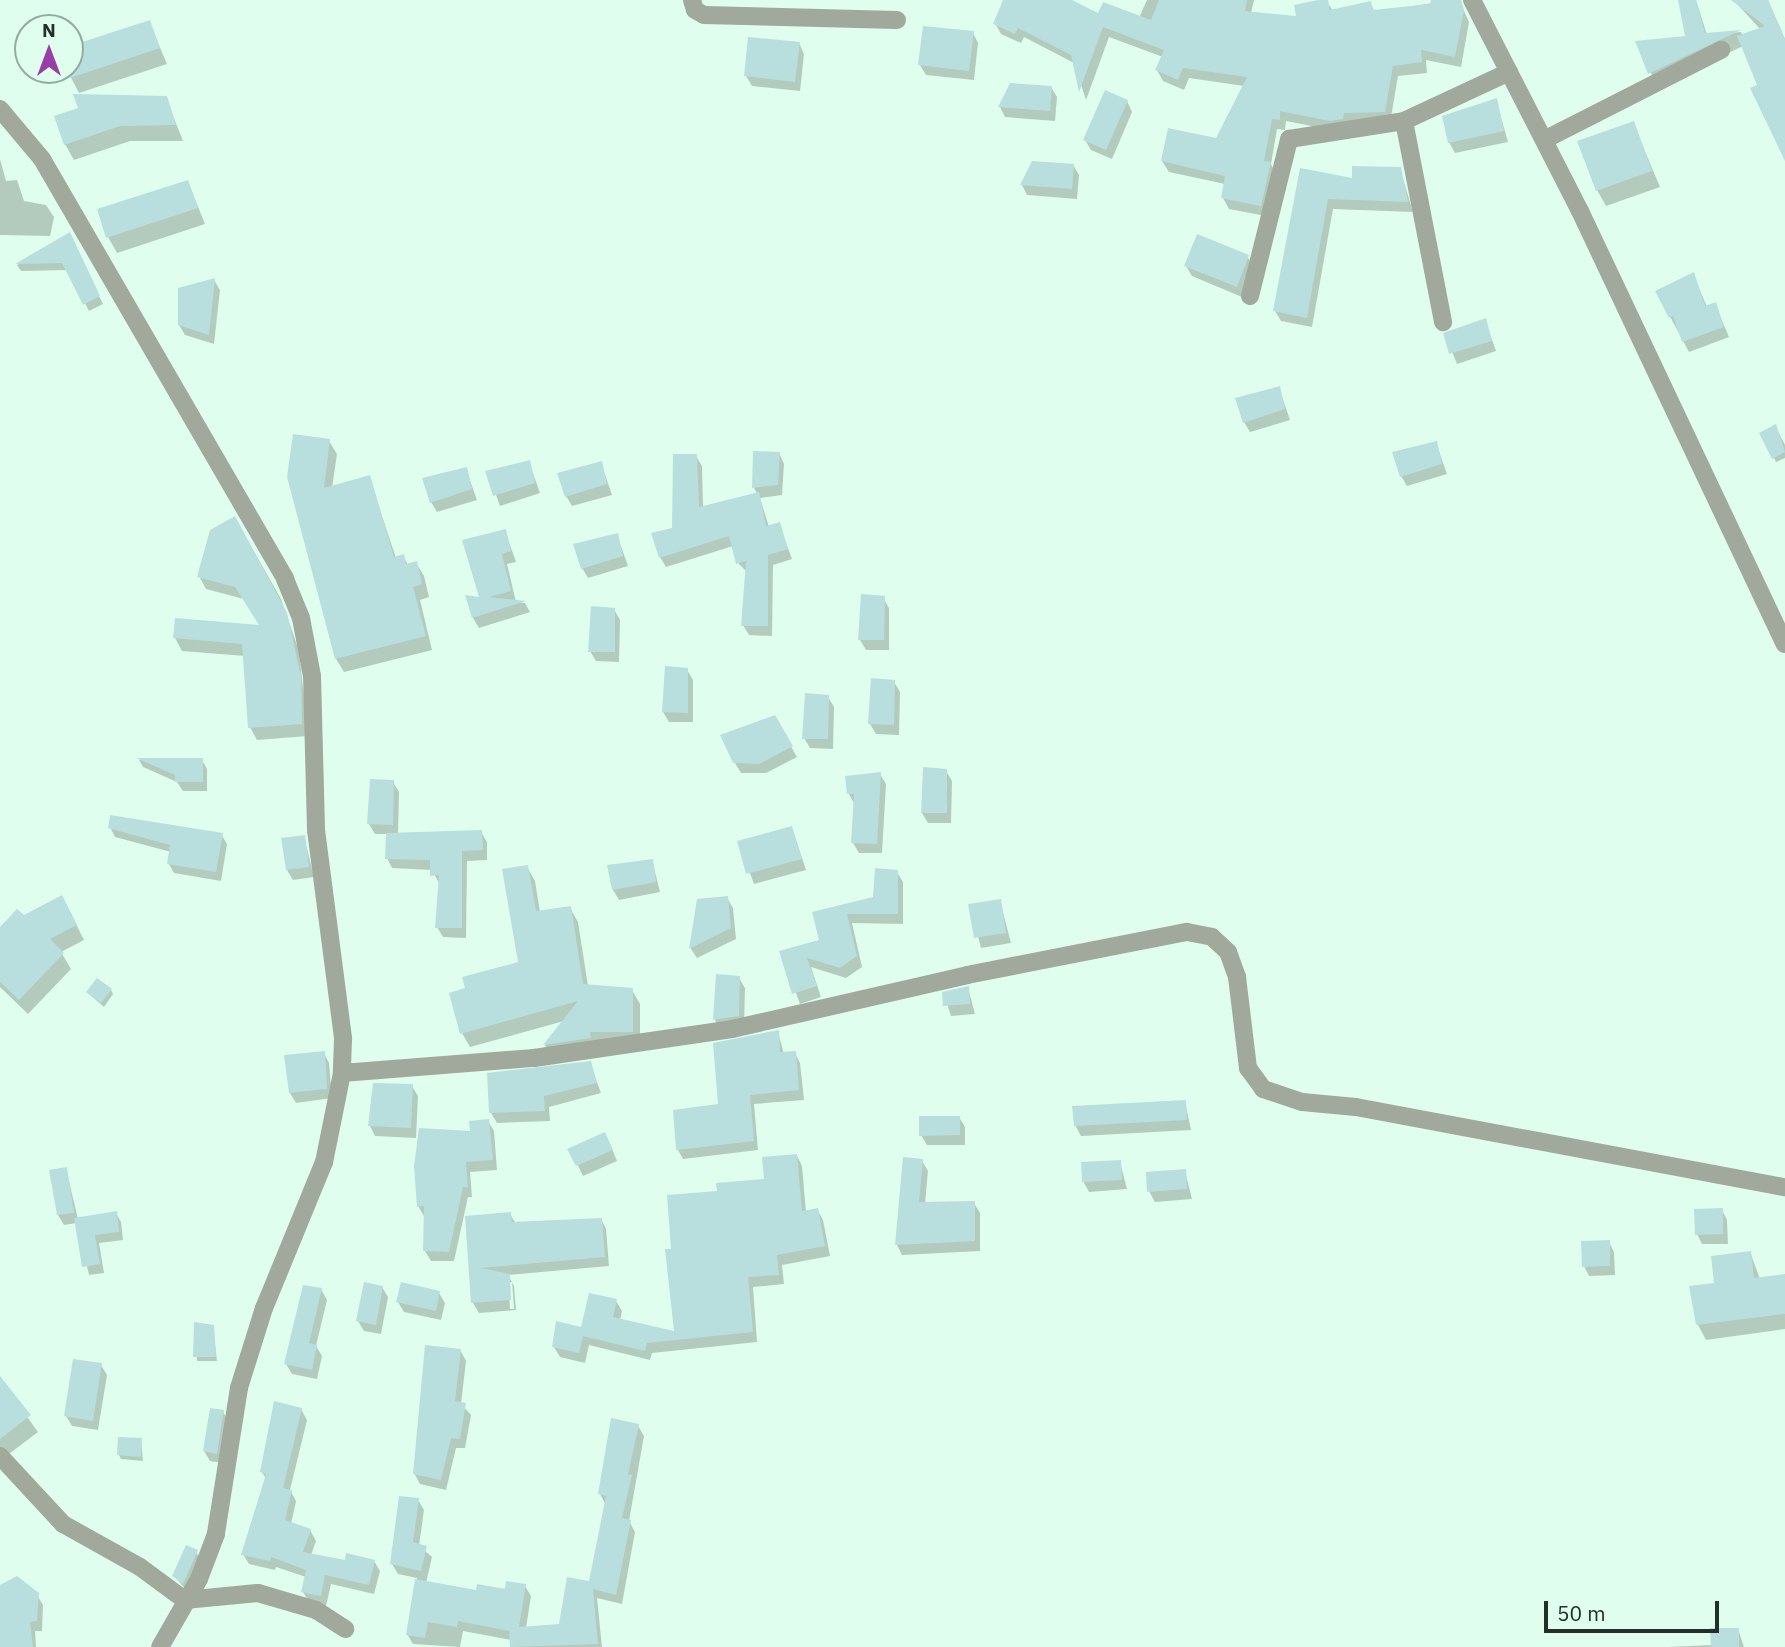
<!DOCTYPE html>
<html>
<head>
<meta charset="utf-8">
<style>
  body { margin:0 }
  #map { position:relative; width:1785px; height:1647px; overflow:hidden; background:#dffeed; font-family:"IBM Plex Sans",sans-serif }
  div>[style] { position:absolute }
  .shadow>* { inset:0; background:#0003 }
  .building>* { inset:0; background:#b8dfde }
  .minor>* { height:18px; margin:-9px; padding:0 9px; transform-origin:9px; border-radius:9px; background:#a1a89c }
  .tertiary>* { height:18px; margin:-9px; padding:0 9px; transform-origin:9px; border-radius:9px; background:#a1a89c }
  span { translate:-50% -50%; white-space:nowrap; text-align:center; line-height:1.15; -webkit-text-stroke:5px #dffeed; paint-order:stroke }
  .north { position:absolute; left:14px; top:14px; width:70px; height:70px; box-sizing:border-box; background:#dffeed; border:2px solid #94ab9f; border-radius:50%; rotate:0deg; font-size:19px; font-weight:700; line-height:28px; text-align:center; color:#232f29 }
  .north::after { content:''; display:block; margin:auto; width:24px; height:32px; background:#993ea8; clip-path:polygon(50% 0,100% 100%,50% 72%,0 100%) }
  .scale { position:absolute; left:1544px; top:1601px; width:175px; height:32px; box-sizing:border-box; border:4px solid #232f29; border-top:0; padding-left:9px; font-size:21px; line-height:24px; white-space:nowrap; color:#232f29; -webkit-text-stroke:5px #dffeed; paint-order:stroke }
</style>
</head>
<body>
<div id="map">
  <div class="shadow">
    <i style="clip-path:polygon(1005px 0,1065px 0,1099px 16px,1138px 20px,1147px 0,1254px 0,1251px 13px,1298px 18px,1326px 0,1333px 11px,1370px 3px,1375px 12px,1452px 0,1460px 2px,1469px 22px,1461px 67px,1426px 60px,1427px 73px,1398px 76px,1390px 123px,1337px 131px,1286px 121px,1285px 130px,1277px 129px,1271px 164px,1276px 175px,1266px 216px,1229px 209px,1223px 198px,1225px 184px,1169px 172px,1162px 161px,1217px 140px,1244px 86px,1189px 78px,1184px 90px,1163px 81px,1157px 70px,1163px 57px,1109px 37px,1086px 100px,1074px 63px,1024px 37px,1021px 43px,1001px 34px,995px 23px)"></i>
    <i style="clip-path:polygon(1680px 0,1696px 0,1707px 35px,1741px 32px,1743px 36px,1761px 30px,1738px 5px,1768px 0,1785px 39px,1785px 146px,1743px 46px,1657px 87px,1638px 43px,1687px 37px)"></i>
    <i style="clip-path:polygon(149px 22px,167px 64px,79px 93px,67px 70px,70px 48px)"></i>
    <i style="clip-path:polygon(973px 33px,978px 43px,974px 80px,926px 75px,920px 65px)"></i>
    <i style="clip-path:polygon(799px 43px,804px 54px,800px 91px,752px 86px,746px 76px)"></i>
    <i style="clip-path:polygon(1011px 84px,1051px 87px,1057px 97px,1055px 121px,1005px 117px,1000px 107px)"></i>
    <i style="clip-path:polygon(166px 98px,183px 141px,130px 141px,74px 160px,65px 144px)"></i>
    <i style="clip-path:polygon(1496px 100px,1508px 142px,1455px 153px,1449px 142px)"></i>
    <i style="clip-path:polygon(1127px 101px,1132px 112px,1112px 159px,1091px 150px,1085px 140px)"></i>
    <i style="clip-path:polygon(1633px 123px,1660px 187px,1606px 206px,1597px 190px)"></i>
    <i style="clip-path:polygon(0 159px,6px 181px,17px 180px,24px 201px,46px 205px,54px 217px,50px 236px,0 235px)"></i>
    <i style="clip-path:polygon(1033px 162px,1073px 165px,1079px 175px,1077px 199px,1027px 195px,1022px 185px)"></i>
    <i style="clip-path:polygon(1400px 169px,1413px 212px,1333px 209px,1312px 327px,1281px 321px,1275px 311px,1302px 170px,1354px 180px)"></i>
    <i style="clip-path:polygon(188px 182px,205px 224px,117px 253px,108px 237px)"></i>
    <i style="clip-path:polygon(69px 235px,103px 304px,89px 311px,68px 270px,21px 271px,17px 265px)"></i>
    <i style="clip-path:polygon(1247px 256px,1253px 266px,1242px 297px,1192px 276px,1186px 266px)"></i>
    <i style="clip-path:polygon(1693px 274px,1707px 307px,1715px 304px,1729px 337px,1689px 352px,1657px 292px)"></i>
    <i style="clip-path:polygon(214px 280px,220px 290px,214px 344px,185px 335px,179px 325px)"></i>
    <i style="clip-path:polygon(1485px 320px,1496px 351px,1457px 364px,1445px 334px)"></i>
    <i style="clip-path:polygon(1279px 388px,1290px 420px,1250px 432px,1244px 422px)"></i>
    <i style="clip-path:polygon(1775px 426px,1785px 445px,1785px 458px,1776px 462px,1761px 433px)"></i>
    <i style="clip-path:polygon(329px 441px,337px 454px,332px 488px,369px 477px,396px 558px,403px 556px,408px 565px,416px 563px,424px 576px,429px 597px,420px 600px,432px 650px,344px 672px,336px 659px,289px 477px)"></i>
    <i style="clip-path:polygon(1436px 443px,1447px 474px,1407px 486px,1401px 476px)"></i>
    <i style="clip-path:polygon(779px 453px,784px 464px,782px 495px,760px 498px,769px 527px,779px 524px,792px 559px,773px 565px,772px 636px,749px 635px,743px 625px,747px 572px,738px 563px,733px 546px,666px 567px,660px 557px,674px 529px,696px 456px,702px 466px,703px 508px,758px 495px,754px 488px)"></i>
    <i style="clip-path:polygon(529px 462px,540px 493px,500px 506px,488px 473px)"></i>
    <i style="clip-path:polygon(601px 463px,612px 495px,572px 506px,566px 496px)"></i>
    <i style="clip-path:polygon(466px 469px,477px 500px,437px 512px,431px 502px)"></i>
    <i style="clip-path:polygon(235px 518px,281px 599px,299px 651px,308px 736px,257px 740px,250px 727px,245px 656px,182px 651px,175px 638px,262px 627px,244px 599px,206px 589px,199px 576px)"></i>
    <i style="clip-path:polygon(505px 531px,516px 562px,507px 564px,516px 602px,525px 603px,530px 612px,479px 628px,473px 618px)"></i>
    <i style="clip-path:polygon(617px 535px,628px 566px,588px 578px,582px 568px)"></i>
    <i style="clip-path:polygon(883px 598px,889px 608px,889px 650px,866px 650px,860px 640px)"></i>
    <i style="clip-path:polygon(614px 609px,620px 620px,619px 662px,596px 661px,590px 651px)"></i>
    <i style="clip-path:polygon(687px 670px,693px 680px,693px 722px,669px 722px,663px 712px)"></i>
    <i style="clip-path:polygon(894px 682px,900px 692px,899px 735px,876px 734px,870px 724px)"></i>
    <i style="clip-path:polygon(828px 697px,834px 707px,833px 749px,810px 748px,804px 738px)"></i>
    <i style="clip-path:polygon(774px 717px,797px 757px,766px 773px,741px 773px,735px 763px)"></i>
    <i style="clip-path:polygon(139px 760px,202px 760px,207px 769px,207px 791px,183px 791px,177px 782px,143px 767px)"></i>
    <i style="clip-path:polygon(946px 771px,952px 781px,951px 823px,928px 823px,922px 813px)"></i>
    <i style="clip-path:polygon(880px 774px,886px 784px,882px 853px,859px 853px,853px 843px,855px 805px,849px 794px)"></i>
    <i style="clip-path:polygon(393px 782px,399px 792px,398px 835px,481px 832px,487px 842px,487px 860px,467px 861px,466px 938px,443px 937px,437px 927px,440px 885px,432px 870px,392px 868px,387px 858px,388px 834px,375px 834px,369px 824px)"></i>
    <i style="clip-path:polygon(110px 827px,221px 834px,227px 844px,221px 881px,174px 873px,169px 864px,171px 852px,115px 837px)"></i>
    <i style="clip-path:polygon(792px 828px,806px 870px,754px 884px,739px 843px)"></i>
    <i style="clip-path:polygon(304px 837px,314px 877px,293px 880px,287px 870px)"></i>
    <i style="clip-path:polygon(652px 860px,660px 892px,619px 900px,613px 890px)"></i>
    <i style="clip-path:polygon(527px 867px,535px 881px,540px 912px,570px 908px,578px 922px,588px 986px,632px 990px,640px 1004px,640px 1046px,553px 1059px,545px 1045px,564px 1021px,470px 1047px,462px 1033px,468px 989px,520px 963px)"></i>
    <i style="clip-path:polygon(897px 872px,903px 882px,903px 924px,852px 923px,862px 967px,846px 978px,811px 967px,821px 997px,800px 1004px,781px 952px,821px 941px,815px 913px,875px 899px)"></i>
    <i style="clip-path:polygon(727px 898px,733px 908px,736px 939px,697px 958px,691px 949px,698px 901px)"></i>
    <i style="clip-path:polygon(1000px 901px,1011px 943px,981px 948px,970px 905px)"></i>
    <i style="clip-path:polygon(70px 912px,84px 940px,61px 952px,71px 969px,28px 1014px,0 987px,0 929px,24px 918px)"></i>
    <i style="clip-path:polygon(718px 976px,739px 978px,745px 988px,744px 1026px,721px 1030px,715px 1020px)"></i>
    <i style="clip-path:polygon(968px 988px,975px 1014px,951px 1016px,944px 994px)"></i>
    <i style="clip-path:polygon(111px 990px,113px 994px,104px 1007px,88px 993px)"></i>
    <i style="clip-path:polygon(778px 1032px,784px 1054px,795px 1053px,800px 1063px,804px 1100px,754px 1104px,758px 1150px,683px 1159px,678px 1150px,720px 1105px)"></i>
    <i style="clip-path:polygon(324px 1053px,329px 1063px,332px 1098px,296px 1103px,290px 1093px)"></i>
    <i style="clip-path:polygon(590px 1063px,601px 1093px,549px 1107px,550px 1121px,497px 1123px,491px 1113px)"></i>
    <i style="clip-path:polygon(412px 1086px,418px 1096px,416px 1138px,375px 1136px,370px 1126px)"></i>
    <i style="clip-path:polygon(1185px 1102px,1191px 1130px,1081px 1136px,1075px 1125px)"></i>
    <i style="clip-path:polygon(959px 1117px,965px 1127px,965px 1145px,927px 1145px,921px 1135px)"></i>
    <i style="clip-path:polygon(488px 1121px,494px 1131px,497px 1170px,470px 1172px,472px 1197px,468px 1197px,454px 1261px,431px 1261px,425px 1251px,424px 1216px,418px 1206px,472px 1133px)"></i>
    <i style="clip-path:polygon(610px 1144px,617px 1161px,583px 1176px,570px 1149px)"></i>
    <i style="clip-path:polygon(797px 1156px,802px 1166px,806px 1212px,817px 1209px,823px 1220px,830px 1256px,782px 1265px,784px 1284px,753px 1287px,757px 1342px,652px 1353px,650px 1360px,589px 1345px,585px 1363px,560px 1357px,554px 1347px,616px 1301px,622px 1311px,620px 1320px,676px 1333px,673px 1250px,719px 1193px,766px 1181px)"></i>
    <i style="clip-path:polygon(922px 1161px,928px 1171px,925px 1204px,974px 1203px,980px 1213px,980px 1251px,902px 1255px,897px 1245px)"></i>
    <i style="clip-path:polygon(1120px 1162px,1127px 1189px,1089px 1192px,1083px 1181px)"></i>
    <i style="clip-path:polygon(66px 1169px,78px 1219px,116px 1213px,121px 1222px,123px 1240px,99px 1243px,104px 1273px,89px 1275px,77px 1223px,64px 1225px,58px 1215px)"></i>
    <i style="clip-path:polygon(1185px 1171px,1192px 1199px,1155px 1202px,1149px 1191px)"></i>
    <i style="clip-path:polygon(1722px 1210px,1727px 1220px,1728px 1244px,1702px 1244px,1697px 1234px)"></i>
    <i style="clip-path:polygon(evenodd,510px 1214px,516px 1224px,601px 1219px,606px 1229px,609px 1266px,508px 1275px,514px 1286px,516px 1310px,479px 1313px,473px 1303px,467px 1218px,510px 1214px,508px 1282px,512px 1282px,514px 1309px,510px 1309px,508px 1282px)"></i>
    <i style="clip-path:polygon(1609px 1242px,1614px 1252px,1615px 1275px,1589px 1276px,1584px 1266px)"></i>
    <i style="clip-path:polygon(1750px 1252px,1760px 1279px,1785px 1276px,1785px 1329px,1706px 1340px,1698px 1325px,1716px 1285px)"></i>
    <i style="clip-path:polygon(382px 1287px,388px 1297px,381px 1334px,364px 1331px,358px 1321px)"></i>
    <i style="clip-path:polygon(321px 1289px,327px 1300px,316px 1346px,322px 1356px,317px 1379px,292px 1374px,286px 1364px)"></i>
    <i style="clip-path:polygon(439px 1293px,445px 1303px,441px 1320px,404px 1312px,398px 1302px)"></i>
    <i style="clip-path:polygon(196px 1324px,213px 1327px,217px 1361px,197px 1361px)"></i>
    <i style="clip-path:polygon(460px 1350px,466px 1361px,461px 1404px,471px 1415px,465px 1448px,456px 1448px,446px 1490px,420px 1484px,414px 1473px)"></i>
    <i style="clip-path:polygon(101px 1365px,107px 1375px,98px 1430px,72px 1426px,66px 1416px)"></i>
    <i style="clip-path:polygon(0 1379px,38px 1432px,5px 1457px,0 1450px)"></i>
    <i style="clip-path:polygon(301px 1409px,307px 1420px,290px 1490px,296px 1501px,291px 1524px,310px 1530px,316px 1541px,311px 1555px,346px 1562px,374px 1561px,380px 1571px,374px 1594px,331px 1584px,326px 1606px,309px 1602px,303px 1592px,306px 1577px,276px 1567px,275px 1570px,249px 1564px,243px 1554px,266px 1479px,262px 1472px)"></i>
    <i style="clip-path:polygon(223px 1412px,229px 1422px,222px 1463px,210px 1461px,204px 1451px)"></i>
    <i style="clip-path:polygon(638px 1426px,644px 1436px,629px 1521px,635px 1532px,622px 1604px,597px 1598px,602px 1647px,512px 1647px,512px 1640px,463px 1631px,460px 1647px,413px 1644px,407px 1634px,417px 1578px,398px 1574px,392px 1564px,418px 1500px,424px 1510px,419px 1546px,432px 1557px,426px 1583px,477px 1592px,525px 1586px,531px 1596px,526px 1628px,560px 1625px,591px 1583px,606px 1505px,600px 1494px)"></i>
    <i style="clip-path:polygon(141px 1440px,143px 1461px,121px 1459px,119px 1455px)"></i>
    <i style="clip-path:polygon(196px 1552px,202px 1562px,189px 1593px,174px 1576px)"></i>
    <i style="clip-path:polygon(0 1587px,37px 1595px,43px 1605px,42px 1631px,35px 1631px,36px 1647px,1px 1647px)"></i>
    <i style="clip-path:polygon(1738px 1629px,1744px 1647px,1668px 1647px,1712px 1645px)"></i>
  </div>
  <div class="building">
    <i style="clip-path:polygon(1003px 0,1072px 0,1098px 13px,1103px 2px,1151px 20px,1159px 0,1247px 0,1245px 11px,1296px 16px,1294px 5px,1318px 0,1328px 0,1330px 10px,1371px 1px,1373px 10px,1430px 4px,1431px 0,1461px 0,1464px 10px,1455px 57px,1421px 50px,1422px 62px,1393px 66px,1385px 112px,1344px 113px,1343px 119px,1330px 121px,1280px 111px,1280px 120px,1272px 119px,1264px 161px,1271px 162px,1261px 206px,1221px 198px,1225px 176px,1161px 161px,1168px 128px,1216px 138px,1247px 77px,1183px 68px,1178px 80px,1155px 70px,1164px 50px,1103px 27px,1079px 92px,1071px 55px,1018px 28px,1015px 34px,993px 24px)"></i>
    <i style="clip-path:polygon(1678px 0,1696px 0,1705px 33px,1741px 30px,1648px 74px,1635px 41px,1685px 36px)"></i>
    <i style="clip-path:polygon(1731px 0,1768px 0,1785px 40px,1785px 161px,1750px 88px,1757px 85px,1737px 36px,1765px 26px)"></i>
    <i style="clip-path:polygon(150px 20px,160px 48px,70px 78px,70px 46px)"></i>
    <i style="clip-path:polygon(923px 26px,974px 31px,969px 71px,918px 65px)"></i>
    <i style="clip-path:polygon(748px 37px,800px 42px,795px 82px,744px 76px)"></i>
    <i style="clip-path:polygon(1010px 83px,1052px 86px,1050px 111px,998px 107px)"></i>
    <i style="clip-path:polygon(1105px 90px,1128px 100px,1106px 150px,1083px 140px)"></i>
    <i style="clip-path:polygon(73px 94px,167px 96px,176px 125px,120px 126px,64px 145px,54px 116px,78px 108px)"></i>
    <i style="clip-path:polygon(1497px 98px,1504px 131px,1448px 143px,1442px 116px)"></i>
    <i style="clip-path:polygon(1634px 121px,1652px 171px,1596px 191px,1577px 141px)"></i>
    <i style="clip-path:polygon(1032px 161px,1074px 164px,1072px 189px,1020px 185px)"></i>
    <i style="clip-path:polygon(1352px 166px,1401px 167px,1408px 202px,1328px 199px,1307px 318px,1273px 311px,1300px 168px,1352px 178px)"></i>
    <i style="clip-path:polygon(188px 180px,198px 208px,106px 238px,97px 209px)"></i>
    <i style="clip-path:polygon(70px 232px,100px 296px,83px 305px,62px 263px,15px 264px)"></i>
    <i style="clip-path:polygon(1197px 234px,1249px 255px,1237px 287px,1184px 266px)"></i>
    <i style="clip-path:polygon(1694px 272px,1705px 306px,1716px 302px,1724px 327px,1682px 342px,1673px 316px,1669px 318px,1655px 291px)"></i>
    <i style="clip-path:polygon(215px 278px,209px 335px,178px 325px,178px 288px)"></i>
    <i style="clip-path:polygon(1486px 318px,1492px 341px,1449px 354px,1443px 333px)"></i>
    <i style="clip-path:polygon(1280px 386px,1285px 409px,1243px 423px,1235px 398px)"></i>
    <i style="clip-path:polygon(1776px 424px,1785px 452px,1772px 459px,1759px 433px)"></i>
    <i style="clip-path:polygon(293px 434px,330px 439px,324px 488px,370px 475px,394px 557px,404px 554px,406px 564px,417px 561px,422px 584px,413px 587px,426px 636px,335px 659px,287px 477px)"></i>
    <i style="clip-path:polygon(1437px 441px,1442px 464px,1400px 477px,1392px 452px)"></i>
    <i style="clip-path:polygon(753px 451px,780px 452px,778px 485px,752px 488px)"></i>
    <i style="clip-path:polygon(673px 454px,697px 454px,699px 507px,759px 492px,766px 526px,780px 522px,788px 549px,768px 555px,768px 626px,741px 626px,746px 561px,736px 564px,729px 536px,659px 558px,651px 533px,672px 528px)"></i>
    <i style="clip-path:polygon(530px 460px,535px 483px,493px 496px,485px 471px)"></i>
    <i style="clip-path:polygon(602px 461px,607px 484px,565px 497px,557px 473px)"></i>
    <i style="clip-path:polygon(467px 467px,472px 489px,430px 503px,422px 478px)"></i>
    <i style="clip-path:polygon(235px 516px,287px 613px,301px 677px,302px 724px,248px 728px,242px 644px,173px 638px,175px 618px,259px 625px,235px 587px,197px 577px,210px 530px)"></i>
    <i style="clip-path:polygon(506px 529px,511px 551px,502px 554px,511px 591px,489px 597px,526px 601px,472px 618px,465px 595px,479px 597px,462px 540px)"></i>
    <i style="clip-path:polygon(618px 533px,623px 556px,581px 569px,573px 544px)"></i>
    <i style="clip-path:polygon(861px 594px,885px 596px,884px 640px,858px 640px)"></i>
    <i style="clip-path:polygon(591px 606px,615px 608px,615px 652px,588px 652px)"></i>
    <i style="clip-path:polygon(665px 666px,688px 668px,688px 713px,662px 712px)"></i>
    <i style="clip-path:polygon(871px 678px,895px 680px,894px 725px,868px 724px)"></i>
    <i style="clip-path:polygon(805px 693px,829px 695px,828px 739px,802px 739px)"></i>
    <i style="clip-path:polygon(775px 715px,793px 746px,759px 764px,733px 763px,720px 735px)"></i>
    <i style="clip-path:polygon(136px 758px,203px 758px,203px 782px,175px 782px,175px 775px)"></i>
    <i style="clip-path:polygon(923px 767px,947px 769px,947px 813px,921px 813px)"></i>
    <i style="clip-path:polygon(881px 772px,877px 844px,851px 843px,854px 794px,847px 794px,845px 776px)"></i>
    <i style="clip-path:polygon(370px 779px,394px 780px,393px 825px,367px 824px)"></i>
    <i style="clip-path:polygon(110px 815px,223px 833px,216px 872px,167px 864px,170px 845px,108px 828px)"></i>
    <i style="clip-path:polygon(792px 826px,802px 859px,746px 874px,737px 841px)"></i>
    <i style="clip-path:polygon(482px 830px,483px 850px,462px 851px,462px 928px,435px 928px,439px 875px,430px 876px,430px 860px,385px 859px,386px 833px)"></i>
    <i style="clip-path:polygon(305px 835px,309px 867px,286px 870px,281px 838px)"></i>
    <i style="clip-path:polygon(653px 859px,656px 882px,612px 890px,607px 865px)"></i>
    <i style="clip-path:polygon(528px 865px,536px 911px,571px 906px,583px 984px,633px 988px,633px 1032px,590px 1032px,591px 1038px,543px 1045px,578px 1001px,460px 1034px,449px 993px,465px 988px,462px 977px,518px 962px,502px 869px)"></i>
    <i style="clip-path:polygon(875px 868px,898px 870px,898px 914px,847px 914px,857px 956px,840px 968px,807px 958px,817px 986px,792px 994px,779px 951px,819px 940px,812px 912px,873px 897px)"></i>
    <i style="clip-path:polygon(62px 895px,77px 925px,50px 939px,64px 953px,19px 1000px,0 982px,0 927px,17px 909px,24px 915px)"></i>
    <i style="clip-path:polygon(728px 896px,731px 928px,689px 949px,697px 899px)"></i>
    <i style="clip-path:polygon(1001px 899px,1006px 933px,974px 938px,968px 904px)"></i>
    <i style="clip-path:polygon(716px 974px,740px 976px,739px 1016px,713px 1020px)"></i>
    <i style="clip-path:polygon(97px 978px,112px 989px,101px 1003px,86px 992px)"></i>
    <i style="clip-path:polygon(969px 986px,970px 1004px,943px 1006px,942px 992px)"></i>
    <i style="clip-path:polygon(779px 1030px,780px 1052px,796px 1051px,799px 1090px,750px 1095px,754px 1141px,676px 1150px,673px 1110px,718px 1104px,713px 1043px)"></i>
    <i style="clip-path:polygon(325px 1051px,327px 1089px,289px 1093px,284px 1055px)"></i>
    <i style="clip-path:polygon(591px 1061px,597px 1083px,544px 1096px,545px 1111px,489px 1113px,487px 1073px)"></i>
    <i style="clip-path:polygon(373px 1083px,413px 1084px,411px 1128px,368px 1126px)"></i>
    <i style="clip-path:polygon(1186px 1100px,1187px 1120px,1074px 1126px,1072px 1106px)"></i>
    <i style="clip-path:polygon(919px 1116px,960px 1116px,960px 1135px,919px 1136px)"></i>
    <i style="clip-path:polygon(489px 1119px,493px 1160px,466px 1162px,468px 1188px,463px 1187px,449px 1252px,423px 1251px,424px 1206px,417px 1207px,414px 1166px,419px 1128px,470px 1131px,469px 1121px)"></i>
    <i style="clip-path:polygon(605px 1132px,613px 1150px,576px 1166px,567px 1149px)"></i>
    <i style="clip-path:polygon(797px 1154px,802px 1211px,818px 1208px,825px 1246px,777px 1255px,779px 1275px,748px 1277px,753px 1332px,647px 1343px,645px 1351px,583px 1336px,579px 1353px,552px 1347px,556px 1321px,581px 1327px,589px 1293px,617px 1299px,613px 1317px,674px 1331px,665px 1249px,671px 1249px,667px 1195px,717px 1191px,716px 1183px,764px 1179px,762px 1157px)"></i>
    <i style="clip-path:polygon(903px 1157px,923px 1159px,919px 1202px,975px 1201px,975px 1241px,895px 1245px)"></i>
    <i style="clip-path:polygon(1121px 1160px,1122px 1180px,1082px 1182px,1081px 1162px)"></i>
    <i style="clip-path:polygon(67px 1167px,74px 1213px,57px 1215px,49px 1170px)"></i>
    <i style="clip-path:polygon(1186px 1169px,1187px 1189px,1147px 1192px,1146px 1172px)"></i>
    <i style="clip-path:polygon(1723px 1208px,1723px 1234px,1695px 1235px,1694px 1209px)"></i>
    <i style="clip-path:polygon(117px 1211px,119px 1232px,95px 1235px,100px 1264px,82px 1267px,74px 1218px)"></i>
    <i style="clip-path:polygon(511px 1212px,512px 1222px,602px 1218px,605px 1257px,481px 1268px,510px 1274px,511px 1300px,471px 1303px,465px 1216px)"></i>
    <i style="clip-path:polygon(1610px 1240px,1610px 1266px,1582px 1267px,1581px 1241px)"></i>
    <i style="clip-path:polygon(1751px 1251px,1754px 1278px,1785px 1274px,1785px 1314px,1696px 1325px,1689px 1286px,1714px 1283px,1711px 1256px)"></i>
    <i style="clip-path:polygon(364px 1282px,383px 1286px,376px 1325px,356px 1321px)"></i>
    <i style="clip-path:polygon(401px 1282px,440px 1291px,436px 1311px,396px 1302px)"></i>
    <i style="clip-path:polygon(303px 1285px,322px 1288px,309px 1343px,317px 1345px,312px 1370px,284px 1364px)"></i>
    <i style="clip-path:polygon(194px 1322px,214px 1325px,216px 1357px,193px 1357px)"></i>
    <i style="clip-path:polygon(425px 1345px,461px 1349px,455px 1401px,466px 1403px,460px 1439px,451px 1438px,441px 1480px,413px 1474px)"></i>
    <i style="clip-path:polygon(73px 1359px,102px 1363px,93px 1421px,64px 1416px)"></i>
    <i style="clip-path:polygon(0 1376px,31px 1415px,0 1439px)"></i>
    <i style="clip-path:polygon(274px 1401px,302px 1408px,283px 1488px,292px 1490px,285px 1520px,311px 1529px,303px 1552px,345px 1560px,346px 1553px,375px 1560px,369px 1585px,325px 1575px,321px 1596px,301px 1592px,306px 1570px,271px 1557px,270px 1561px,241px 1555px,266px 1474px,260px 1472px)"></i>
    <i style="clip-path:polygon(210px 1408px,224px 1410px,217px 1454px,203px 1451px)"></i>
    <i style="clip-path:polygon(611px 1418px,639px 1424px,628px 1474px,632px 1475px,622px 1518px,631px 1520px,616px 1595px,593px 1589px,598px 1644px,510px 1647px,509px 1631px,458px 1621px,457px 1627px,428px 1622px,425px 1638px,406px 1635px,415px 1579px,476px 1590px,477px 1584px,505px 1589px,506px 1581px,526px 1584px,519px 1627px,559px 1624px,567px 1577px,589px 1581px,606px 1496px,598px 1494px)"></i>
    <i style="clip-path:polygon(118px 1437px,142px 1438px,141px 1457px,117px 1455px)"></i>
    <i style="clip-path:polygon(399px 1496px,419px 1498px,413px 1542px,427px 1546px,421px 1571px,390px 1564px)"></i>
    <i style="clip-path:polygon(186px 1545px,198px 1550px,183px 1584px,172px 1576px)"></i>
    <i style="clip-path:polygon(17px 1576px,39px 1593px,37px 1621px,30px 1622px,33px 1647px,0 1647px,0 1585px)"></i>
    <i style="clip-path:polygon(1710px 1628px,1739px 1628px,1739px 1647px,1711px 1647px)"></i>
  </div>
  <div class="minor">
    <i style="left:692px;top:0;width:10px;rotate:73deg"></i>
    <i style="left:695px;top:10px;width:10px;rotate:29deg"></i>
    <i style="left:704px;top:15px;width:193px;rotate:1.5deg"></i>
    <i style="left:1472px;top:0;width:237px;rotate:62.9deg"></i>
    <i style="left:1580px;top:211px;width:479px;rotate:64.7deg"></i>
    <i style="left:1404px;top:121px;width:205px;rotate:79deg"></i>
    <i style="left:1544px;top:140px;width:199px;rotate:-27deg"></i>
    <i style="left:1250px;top:296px;width:162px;rotate:-76deg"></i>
    <i style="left:1289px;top:139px;width:116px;rotate:-8.9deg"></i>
    <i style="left:1404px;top:121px;width:116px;rotate:-25deg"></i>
    <i style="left:342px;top:1073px;width:193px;rotate:-4.5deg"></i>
    <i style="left:534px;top:1058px;width:200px;rotate:-8.3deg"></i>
    <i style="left:732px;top:1029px;width:241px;rotate:-12.9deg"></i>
    <i style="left:967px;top:975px;width:224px;rotate:-11.1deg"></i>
    <i style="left:1187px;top:932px;width:25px;rotate:11deg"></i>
    <i style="left:1212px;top:937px;width:22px;rotate:43deg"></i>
    <i style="left:1228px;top:952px;width:27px;rotate:70deg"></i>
    <i style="left:1237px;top:977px;width:92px;rotate:83.1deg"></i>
    <i style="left:1248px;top:1068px;width:26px;rotate:54deg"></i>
    <i style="left:1263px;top:1089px;width:41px;rotate:18.4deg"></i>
    <i style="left:1302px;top:1102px;width:54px;rotate:5.3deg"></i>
    <i style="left:1356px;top:1107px;width:436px;rotate:10.6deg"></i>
    <i style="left:0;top:1456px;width:93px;rotate:47.2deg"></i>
    <i style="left:63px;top:1524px;width:88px;rotate:29.2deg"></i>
    <i style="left:140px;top:1567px;width:56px;rotate:36.3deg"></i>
    <i style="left:185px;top:1600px;width:73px;rotate:-5.5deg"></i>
    <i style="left:258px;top:1593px;width:60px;rotate:16.3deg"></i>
    <i style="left:316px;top:1610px;width:35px;rotate:33deg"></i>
  </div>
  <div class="tertiary">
    <i style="left:0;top:109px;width:65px;rotate:50deg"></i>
    <i style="left:42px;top:159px;width:485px;rotate:59.9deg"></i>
    <i style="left:285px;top:579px;width:42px;rotate:67.7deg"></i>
    <i style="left:301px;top:618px;width:59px;rotate:79.3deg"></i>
    <i style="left:312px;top:676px;width:154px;rotate:88.5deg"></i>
    <i style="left:316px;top:830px;width:211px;rotate:82.6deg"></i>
    <i style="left:343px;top:1039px;width:34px;rotate:92deg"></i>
    <i style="left:342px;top:1073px;width:91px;rotate:101.4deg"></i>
    <i style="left:324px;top:1162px;width:158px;rotate:112.3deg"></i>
    <i style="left:264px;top:1308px;width:84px;rotate:107.4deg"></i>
    <i style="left:239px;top:1388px;width:148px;rotate:99deg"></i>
    <i style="left:216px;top:1534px;width:48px;rotate:110.7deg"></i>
    <i style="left:199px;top:1579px;width:78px;rotate:119.8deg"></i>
  </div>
  <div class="north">N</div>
  <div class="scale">50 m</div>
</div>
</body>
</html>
